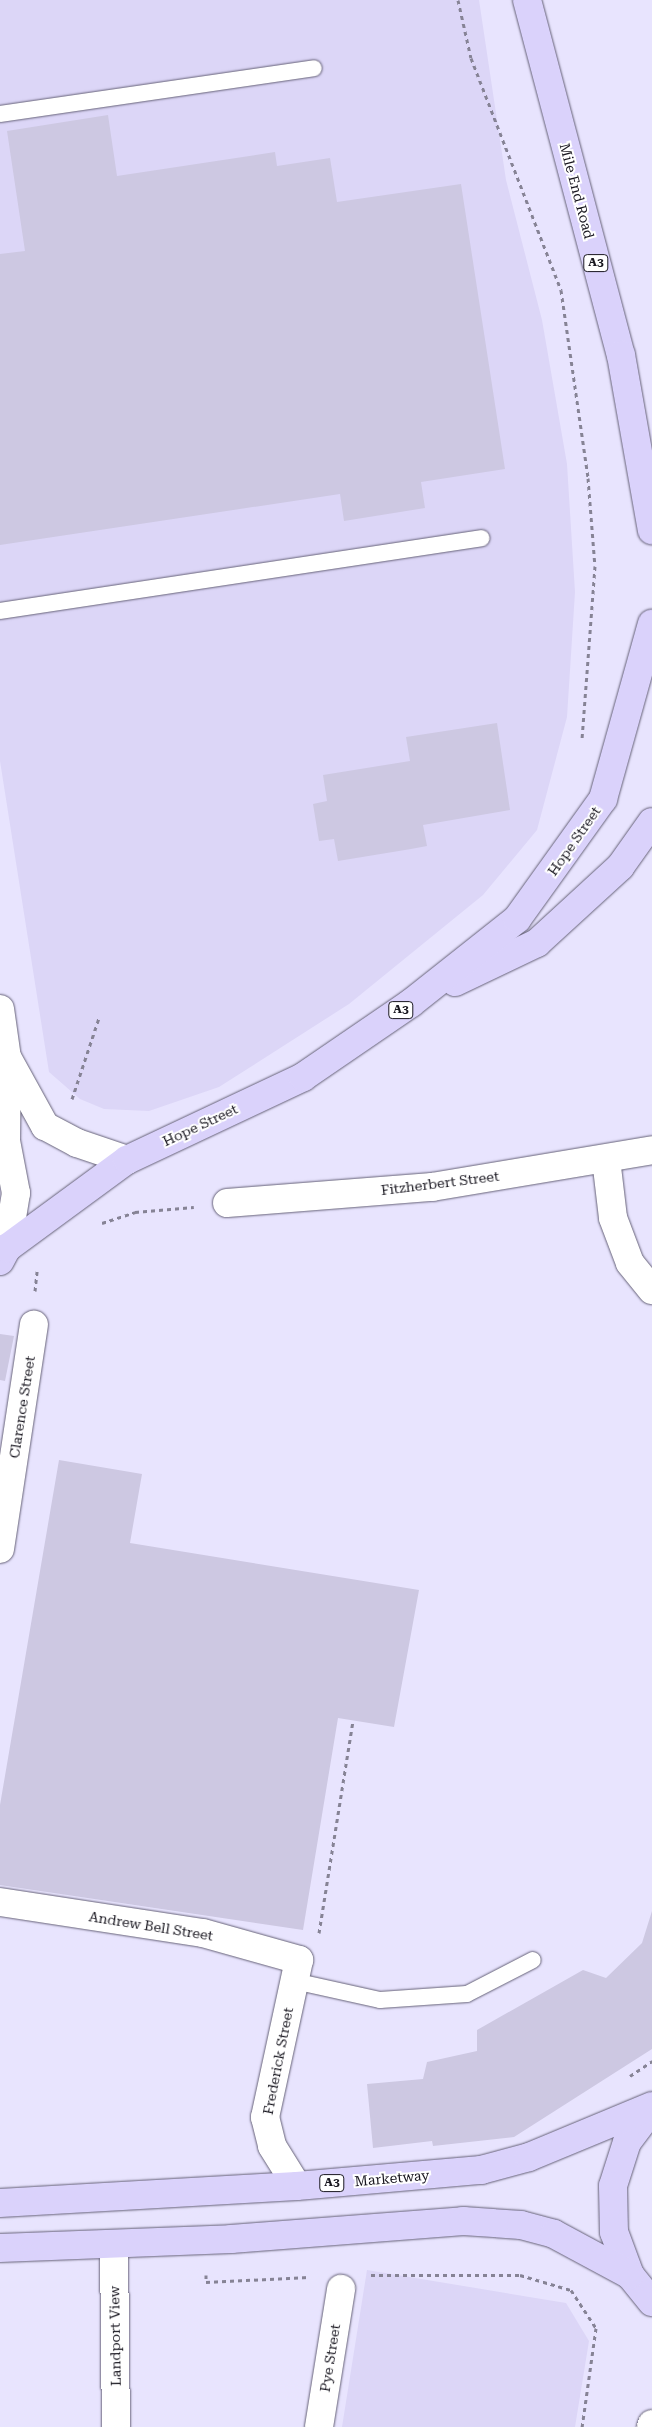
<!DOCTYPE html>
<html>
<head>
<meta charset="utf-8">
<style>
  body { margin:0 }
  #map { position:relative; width:652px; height:2427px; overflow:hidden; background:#e8e4fe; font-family:"Roboto Serif",serif }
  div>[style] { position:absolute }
  .built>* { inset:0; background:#dcd6f7 }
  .building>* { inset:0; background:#cdc8e2 }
  .path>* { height:3px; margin-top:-1.5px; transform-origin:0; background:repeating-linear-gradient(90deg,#868395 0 4px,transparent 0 8px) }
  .roads { filter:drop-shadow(0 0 1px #666278) drop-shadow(0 0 1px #666278) }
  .service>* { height:16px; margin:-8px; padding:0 8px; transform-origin:8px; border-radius:8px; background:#fff }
  .minor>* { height:28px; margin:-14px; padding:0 14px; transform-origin:14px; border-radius:14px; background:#fff }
  .primary>* { height:28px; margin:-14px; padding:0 14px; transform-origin:14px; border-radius:14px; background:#dad2fb }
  span { translate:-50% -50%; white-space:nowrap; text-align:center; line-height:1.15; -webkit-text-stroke:4px #fff; paint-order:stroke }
  .shield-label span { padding:1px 4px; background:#fff; border:1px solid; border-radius:4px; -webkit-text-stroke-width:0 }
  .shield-label { font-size:12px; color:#191720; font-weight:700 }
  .street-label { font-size:14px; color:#191720 }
</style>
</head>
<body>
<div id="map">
  <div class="built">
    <i style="clip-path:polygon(0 0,479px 0,506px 180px,542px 320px,567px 464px,575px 592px,567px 717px,537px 830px,483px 895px,349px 1004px,219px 1087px,149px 1111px,104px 1109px,80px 1099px,49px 1072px,0 761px)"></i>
    <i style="clip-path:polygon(367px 2270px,566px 2303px,589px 2341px,575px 2427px,342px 2427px)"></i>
  </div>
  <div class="building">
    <i style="clip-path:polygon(108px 115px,117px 176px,275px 152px,277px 166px,330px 158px,337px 202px,461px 184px,505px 469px,421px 482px,425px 508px,344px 521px,340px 494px,0 545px,0 254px,25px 251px,7px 131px)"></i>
    <i style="clip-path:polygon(497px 723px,510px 810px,423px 825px,427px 846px,411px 849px,338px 861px,334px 839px,319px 841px,313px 804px,327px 801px,323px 775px,410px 761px,406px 737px)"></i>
    <i style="clip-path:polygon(0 1334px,14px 1336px,5px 1381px,0 1380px)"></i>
    <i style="clip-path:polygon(59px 1460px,142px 1474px,130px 1543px,419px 1590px,394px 1727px,338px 1718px,303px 1930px,0 1885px,0 1805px)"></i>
    <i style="clip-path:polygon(652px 1911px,652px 2049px,514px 2137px,433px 2146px,432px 2141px,373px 2148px,367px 2084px,423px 2079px,427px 2062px,477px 2051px,477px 2030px,583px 1970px,606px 1978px,642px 1943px)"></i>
  </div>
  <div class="path">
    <i style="left:458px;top:0;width:59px;rotate:77.4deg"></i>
    <i style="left:471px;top:58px;width:249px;rotate:68.8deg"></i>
    <i style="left:561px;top:290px;width:190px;rotate:81.8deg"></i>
    <i style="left:588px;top:478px;width:88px;rotate:85.5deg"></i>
    <i style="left:595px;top:566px;width:174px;rotate:94.3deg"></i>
    <i style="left:72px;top:1099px;width:85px;rotate:-71.6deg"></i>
    <i style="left:102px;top:1223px;width:35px;rotate:-18deg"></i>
    <i style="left:135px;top:1212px;width:59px;rotate:-4.8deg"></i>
    <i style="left:35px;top:1291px;width:20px;rotate:-84deg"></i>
    <i style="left:319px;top:1933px;width:216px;rotate:-80.9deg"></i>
    <i style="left:630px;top:2076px;width:27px;rotate:-34deg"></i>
    <i style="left:206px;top:2275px;width:7px;rotate:90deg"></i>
    <i style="left:206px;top:2282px;width:103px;rotate:-2.8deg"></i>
    <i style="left:371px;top:2275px;width:149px"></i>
    <i style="left:520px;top:2275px;width:53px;rotate:16.4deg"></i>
    <i style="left:571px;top:2290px;width:45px;rotate:56.7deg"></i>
    <i style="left:596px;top:2328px;width:100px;rotate:98deg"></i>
  </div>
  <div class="roads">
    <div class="service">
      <i style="left:0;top:114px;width:317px;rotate:-8.3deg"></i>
      <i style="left:0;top:611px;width:487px;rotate:-8.6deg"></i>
      <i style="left:294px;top:1981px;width:88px;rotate:12.5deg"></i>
      <i style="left:380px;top:2000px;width:87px;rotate:-3.9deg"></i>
      <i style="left:467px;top:1994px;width:74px;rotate:-27.3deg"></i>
    </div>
    <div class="minor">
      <i style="left:0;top:1009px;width:49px;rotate:81.9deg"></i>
      <i style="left:7px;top:1058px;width:83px;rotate:90.7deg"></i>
      <i style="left:6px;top:1141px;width:53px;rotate:79.1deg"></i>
      <i style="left:16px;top:1193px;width:56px;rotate:99.3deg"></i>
      <i style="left:8px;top:1059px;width:77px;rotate:61.1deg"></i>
      <i style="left:45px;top:1126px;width:36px;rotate:28deg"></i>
      <i style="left:77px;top:1143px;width:53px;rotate:18.8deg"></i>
      <i style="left:606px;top:1159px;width:59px;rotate:83.2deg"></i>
      <i style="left:613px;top:1218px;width:48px;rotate:69.3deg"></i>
      <i style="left:630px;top:1263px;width:35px;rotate:51deg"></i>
      <i style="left:227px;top:1203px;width:206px;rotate:-4.5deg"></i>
      <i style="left:432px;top:1187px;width:223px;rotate:-9.5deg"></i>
      <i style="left:0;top:1549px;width:227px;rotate:-81.4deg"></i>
      <i style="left:0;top:1902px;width:205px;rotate:8.7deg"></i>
      <i style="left:203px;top:1933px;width:100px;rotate:15.7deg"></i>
      <i style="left:299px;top:1960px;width:161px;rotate:102.2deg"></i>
      <i style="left:265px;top:2117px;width:30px;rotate:76deg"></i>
      <i style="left:272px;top:2146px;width:47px;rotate:58deg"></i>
      <i style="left:114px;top:2244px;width:183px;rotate:89.4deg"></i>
      <i style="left:319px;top:2427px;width:140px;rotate:-80.9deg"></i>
      <i style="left:651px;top:2427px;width:3px;rotate:-72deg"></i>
    </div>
    <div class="primary">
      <i style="left:527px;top:0;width:367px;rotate:75.2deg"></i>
      <i style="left:621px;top:355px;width:178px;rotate:80deg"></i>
      <i style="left:455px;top:982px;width:91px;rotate:-25.4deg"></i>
      <i style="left:537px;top:943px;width:113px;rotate:-42.5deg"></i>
      <i style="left:620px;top:867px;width:55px;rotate:-54.6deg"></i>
      <i style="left:0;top:1261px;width:15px;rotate:-62deg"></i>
      <i style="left:7px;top:1248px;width:149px;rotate:-36.3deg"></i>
      <i style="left:127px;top:1160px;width:195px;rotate:-25.2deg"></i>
      <i style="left:303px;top:1077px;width:131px;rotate:-34.4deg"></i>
      <i style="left:411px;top:1003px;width:135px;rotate:-38.4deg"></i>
      <i style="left:517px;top:919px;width:148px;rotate:-54.4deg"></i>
      <i style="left:603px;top:799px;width:182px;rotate:-74.4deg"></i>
      <i style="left:652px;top:2109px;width:41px;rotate:127.1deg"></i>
      <i style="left:627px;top:2142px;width:46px;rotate:107.7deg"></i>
      <i style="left:613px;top:2186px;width:46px;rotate:88.8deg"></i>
      <i style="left:614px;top:2232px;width:46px;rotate:69.6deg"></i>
      <i style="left:630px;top:2275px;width:35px;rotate:51deg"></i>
      <i style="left:0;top:2203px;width:297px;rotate:-3.3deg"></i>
      <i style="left:297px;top:2186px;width:185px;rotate:-5deg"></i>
      <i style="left:481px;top:2170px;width:50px;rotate:-15.2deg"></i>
      <i style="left:529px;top:2157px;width:133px;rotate:-22.5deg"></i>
      <i style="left:0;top:2248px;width:231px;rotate:-2.2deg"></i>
      <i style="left:231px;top:2239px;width:233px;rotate:-4.4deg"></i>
      <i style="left:463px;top:2221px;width:58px;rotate:3.9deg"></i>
      <i style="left:521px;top:2225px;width:34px;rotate:15deg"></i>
      <i style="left:554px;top:2234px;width:86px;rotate:28.3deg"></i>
    </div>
  </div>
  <div class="shield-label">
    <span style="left:596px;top:263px">A3</span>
    <span style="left:401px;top:1010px">A3</span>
    <span style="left:332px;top:2183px">A3</span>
  </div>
  <div class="street-label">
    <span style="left:577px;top:191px;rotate:75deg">Mile End Road</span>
    <span style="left:574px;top:841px;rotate:-55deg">Hope Street</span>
    <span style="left:200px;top:1125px;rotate:-25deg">Hope Street</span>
    <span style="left:440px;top:1183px;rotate:-7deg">Fitzherbert Street</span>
    <span style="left:22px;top:1407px;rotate:-81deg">Clarence Street</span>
    <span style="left:151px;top:1926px;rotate:9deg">Andrew Bell Street</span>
    <span style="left:278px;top:2061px;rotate:-79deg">Frederick Street</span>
    <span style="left:392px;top:2178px;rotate:-5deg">Marketway</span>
    <span style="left:115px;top:2336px;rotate:-91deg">Landport View</span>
    <span style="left:330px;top:2358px;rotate:-81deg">Pye Street</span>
  </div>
</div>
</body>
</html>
